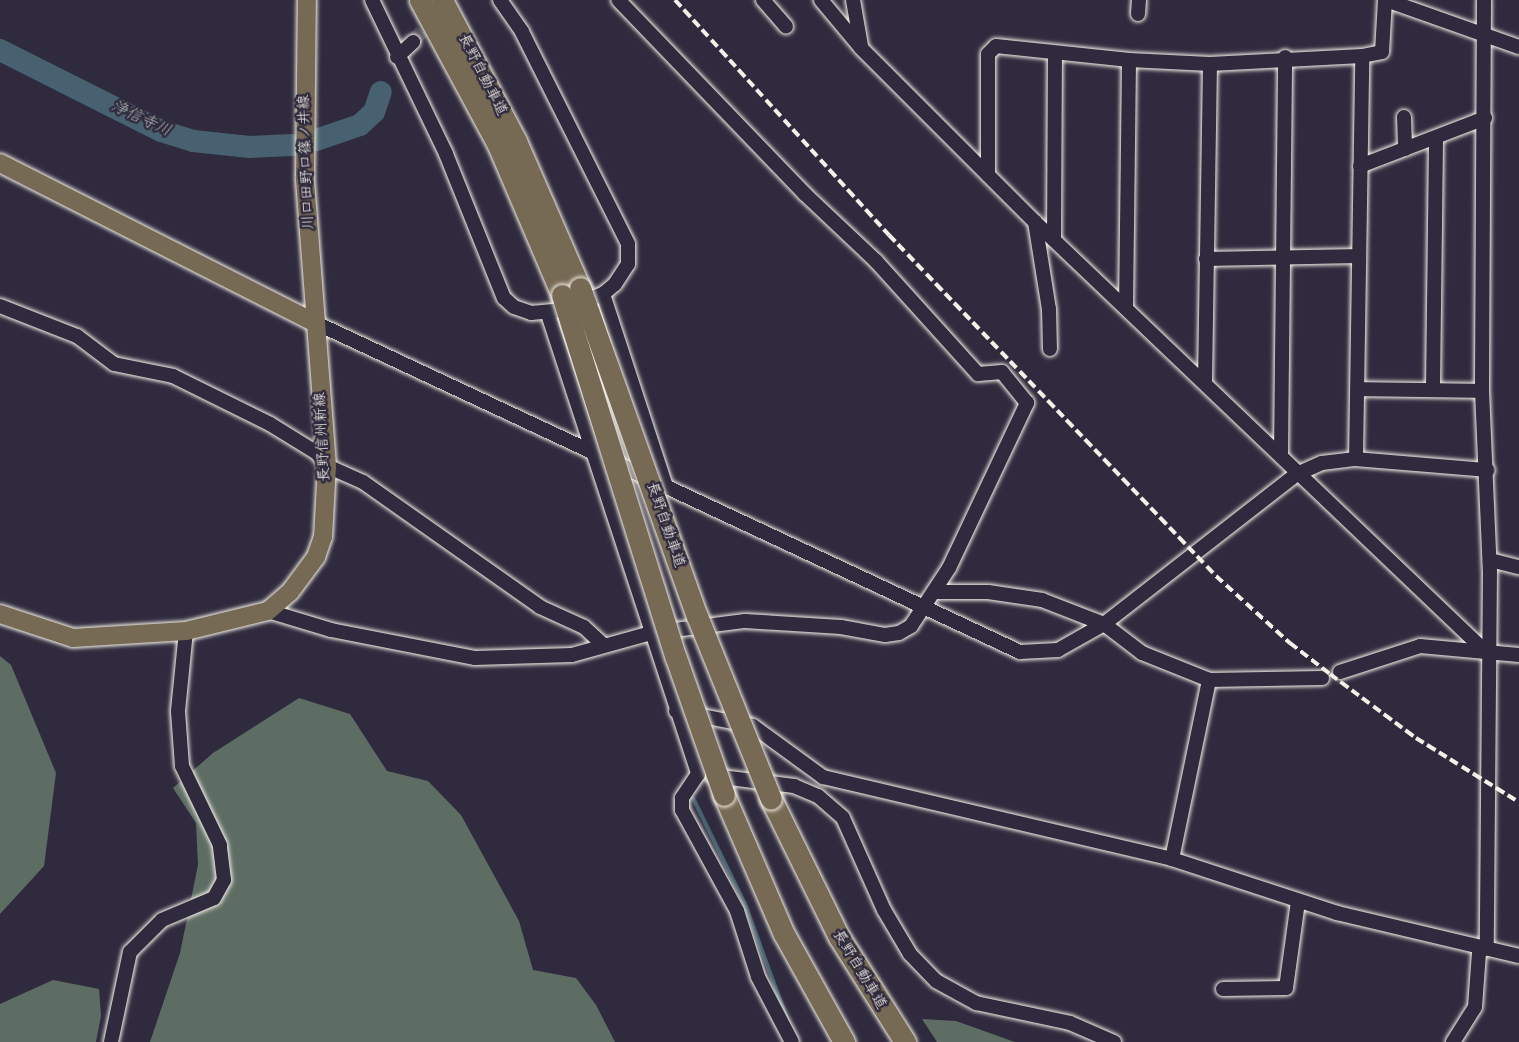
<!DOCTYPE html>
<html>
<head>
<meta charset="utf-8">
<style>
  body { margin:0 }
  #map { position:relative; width:1519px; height:1042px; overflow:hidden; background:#2f2a3d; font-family:Kalam,"Klee One",sans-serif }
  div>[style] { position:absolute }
  .green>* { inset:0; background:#5e6d64 }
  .stream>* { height:4px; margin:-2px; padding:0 2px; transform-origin:2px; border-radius:2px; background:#486170 }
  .river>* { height:22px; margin:-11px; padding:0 11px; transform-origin:11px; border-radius:11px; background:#486170 }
  .minor-tunnel>* { height:14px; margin-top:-7px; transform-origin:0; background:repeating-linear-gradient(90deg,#4d4857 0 14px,transparent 0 21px) }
  .roads { filter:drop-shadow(0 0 2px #f4f1e8) drop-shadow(0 0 2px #f4f1e8) }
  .minor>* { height:14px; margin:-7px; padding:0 7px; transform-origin:7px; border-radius:7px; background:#2f2a3d }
  .major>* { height:18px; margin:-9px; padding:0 9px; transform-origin:9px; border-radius:9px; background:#776a54 }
  .highway>* { height:21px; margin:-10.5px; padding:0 10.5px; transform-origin:10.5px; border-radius:10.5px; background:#776a54 }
  .rail>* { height:4px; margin-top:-2px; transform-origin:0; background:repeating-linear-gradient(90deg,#f4f1e8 0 9px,transparent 0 13.5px) }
  .bridges { filter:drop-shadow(0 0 2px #f4f1e8) drop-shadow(0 0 2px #f4f1e8) }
  .highway-bridge>* { height:21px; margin:-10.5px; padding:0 10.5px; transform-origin:10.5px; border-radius:10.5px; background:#776a54 }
  span { translate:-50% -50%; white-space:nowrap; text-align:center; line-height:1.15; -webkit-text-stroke:5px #2f2a3d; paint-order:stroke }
  .street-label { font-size:15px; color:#f4f1e8 }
  .water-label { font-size:16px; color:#afb7b8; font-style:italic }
</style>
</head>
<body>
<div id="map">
  <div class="green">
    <i style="clip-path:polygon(0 656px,11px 665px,56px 773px,44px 866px,0 914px)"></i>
    <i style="clip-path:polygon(299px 698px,350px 714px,387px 771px,428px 781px,461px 815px,519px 921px,533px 970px,576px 978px,596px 1005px,615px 1042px,150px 1042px,180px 953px,198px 865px,196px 823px,173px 788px,213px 753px)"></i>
    <i style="clip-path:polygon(53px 980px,99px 989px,101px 1016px,96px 1042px,0 1042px,0 1004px)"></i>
    <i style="clip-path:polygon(922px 1019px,956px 1021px,1015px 1042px,937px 1042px)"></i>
  </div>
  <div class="stream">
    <i style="left:693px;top:798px;width:118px;rotate:63.9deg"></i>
    <i style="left:745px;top:904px;width:131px;rotate:69.9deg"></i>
  </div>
  <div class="river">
    <i style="left:0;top:50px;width:180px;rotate:26.7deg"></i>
    <i style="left:161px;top:131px;width:34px;rotate:17deg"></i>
    <i style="left:193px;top:141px;width:57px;rotate:6deg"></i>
    <i style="left:250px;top:147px;width:42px;rotate:-2.7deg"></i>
    <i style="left:316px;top:140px;width:46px;rotate:-18.8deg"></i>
    <i style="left:360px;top:125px;width:19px;rotate:-43deg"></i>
    <i style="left:374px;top:112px;width:21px;rotate:-71deg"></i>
  </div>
  <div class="minor-tunnel">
    <i style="left:413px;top:42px;width:33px;rotate:-51deg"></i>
  </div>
  <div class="roads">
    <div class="minor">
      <i style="left:372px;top:0;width:171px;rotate:64.3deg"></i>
      <i style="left:446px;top:154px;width:155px;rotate:68.1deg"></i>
      <i style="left:504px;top:298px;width:13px;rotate:42deg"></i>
      <i style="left:514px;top:307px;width:18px;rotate:19deg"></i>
      <i style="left:531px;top:313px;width:25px;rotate:-5deg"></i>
      <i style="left:500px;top:0;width:39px;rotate:55deg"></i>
      <i style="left:522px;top:32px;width:237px;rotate:63.4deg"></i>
      <i style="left:628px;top:244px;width:20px;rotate:90deg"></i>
      <i style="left:628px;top:264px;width:24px;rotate:123deg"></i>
      <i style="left:615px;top:284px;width:16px;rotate:140deg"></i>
      <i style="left:603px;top:294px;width:28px;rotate:159deg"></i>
      <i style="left:763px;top:0;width:35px;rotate:49deg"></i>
      <i style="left:821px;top:0;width:62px;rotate:50.2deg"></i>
      <i style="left:861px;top:48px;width:246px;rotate:45deg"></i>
      <i style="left:1035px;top:222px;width:626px;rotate:43.64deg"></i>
      <i style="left:853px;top:0;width:47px;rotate:80.1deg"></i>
      <i style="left:1386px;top:0;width:141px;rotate:19.5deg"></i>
      <i style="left:1484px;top:0;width:391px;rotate:90.3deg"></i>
      <i style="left:1482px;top:391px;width:180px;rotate:87.5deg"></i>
      <i style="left:1490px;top:571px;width:376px;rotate:90.5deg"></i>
      <i style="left:1138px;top:14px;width:14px;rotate:-86deg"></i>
      <i style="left:397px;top:57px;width:22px;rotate:-43deg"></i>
      <i style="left:1404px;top:117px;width:32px;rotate:88deg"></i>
      <i style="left:1360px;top:166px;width:134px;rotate:-21deg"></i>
      <i style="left:988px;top:175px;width:121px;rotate:-90deg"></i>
      <i style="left:988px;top:54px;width:11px;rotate:-45deg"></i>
      <i style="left:996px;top:46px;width:134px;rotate:6deg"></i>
      <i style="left:1129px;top:60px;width:81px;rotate:2.8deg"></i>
      <i style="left:1210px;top:64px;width:152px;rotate:-3deg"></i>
      <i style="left:1362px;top:56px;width:20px;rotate:-11deg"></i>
      <i style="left:1382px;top:52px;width:52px;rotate:-86.7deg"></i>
      <i style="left:1035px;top:222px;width:88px;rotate:80.9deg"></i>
      <i style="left:1049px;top:309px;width:40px;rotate:88.6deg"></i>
      <i style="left:1054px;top:240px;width:186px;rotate:-89.7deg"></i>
      <i style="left:1206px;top:259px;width:153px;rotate:-1.1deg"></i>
      <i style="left:603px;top:294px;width:200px;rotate:71.9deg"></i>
      <i style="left:0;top:306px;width:83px;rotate:21.3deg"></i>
      <i style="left:77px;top:336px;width:46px;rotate:37.1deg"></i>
      <i style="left:114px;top:364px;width:60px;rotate:11.5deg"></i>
      <i style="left:173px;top:376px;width:108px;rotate:26.3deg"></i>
      <i style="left:270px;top:424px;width:55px;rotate:31.7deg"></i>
      <i style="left:317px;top:453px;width:16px;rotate:52deg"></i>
      <i style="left:327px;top:466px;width:39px;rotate:24deg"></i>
      <i style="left:363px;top:482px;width:217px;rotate:35.2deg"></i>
      <i style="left:540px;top:607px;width:48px;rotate:24.4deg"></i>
      <i style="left:584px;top:627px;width:26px;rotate:43deg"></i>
      <i style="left:1126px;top:308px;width:248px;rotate:-89.3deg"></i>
      <i style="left:548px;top:314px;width:484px;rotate:71.9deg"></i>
      <i style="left:698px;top:774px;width:29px;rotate:124deg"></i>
      <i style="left:682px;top:798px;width:12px;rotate:90deg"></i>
      <i style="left:682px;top:810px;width:115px;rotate:61.4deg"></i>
      <i style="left:737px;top:911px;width:69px;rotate:72.3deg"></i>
      <i style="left:758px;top:977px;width:73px;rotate:62.4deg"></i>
      <i style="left:316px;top:323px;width:777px;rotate:25.05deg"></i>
      <i style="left:1020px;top:652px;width:38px;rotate:-3deg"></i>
      <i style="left:1058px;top:650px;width:53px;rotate:-29.5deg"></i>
      <i style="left:1104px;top:624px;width:244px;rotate:-37.9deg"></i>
      <i style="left:1297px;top:474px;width:27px;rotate:-24deg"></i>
      <i style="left:1322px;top:463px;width:34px;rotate:-7deg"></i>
      <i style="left:1356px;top:459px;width:132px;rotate:4.8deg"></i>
      <i style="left:1205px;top:382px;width:318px;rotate:-89.1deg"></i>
      <i style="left:1433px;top:388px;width:250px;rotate:-89.3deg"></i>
      <i style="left:1358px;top:389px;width:124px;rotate:0.9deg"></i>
      <i style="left:1281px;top:453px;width:396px;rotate:-89.4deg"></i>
      <i style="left:1356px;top:459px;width:403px;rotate:-89.1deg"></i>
      <i style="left:1490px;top:560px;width:30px;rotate:14deg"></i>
      <i style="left:934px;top:592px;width:54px"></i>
      <i style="left:988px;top:592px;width:55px;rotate:8.4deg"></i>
      <i style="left:1042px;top:600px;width:66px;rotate:21.2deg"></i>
      <i style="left:1104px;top:624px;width:48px;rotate:37.3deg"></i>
      <i style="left:1142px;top:653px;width:72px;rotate:21.9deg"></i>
      <i style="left:1209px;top:680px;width:113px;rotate:-1deg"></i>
      <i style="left:268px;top:611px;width:66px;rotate:16.8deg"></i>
      <i style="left:331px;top:630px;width:147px;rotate:11deg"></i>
      <i style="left:475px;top:658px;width:97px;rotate:-1.8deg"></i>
      <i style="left:572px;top:655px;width:82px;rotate:-15.6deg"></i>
      <i style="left:651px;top:633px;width:95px;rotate:-7.3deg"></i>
      <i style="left:745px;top:621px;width:96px;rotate:3.6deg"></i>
      <i style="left:841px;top:627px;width:45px;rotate:10.3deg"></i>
      <i style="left:885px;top:635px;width:14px;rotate:-8deg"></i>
      <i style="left:899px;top:633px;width:14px;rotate:-30deg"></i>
      <i style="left:911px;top:626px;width:69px;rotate:-56.8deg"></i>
      <i style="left:949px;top:568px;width:183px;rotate:-64.7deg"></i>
      <i style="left:1027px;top:403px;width:40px;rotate:-129deg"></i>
      <i style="left:1002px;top:372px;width:24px;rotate:175deg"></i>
      <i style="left:978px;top:374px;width:152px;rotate:-132.1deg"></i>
      <i style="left:876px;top:261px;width:98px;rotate:-136.7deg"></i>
      <i style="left:805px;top:194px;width:269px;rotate:-133.9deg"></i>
      <i style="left:1340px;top:672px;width:84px;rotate:-18deg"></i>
      <i style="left:1420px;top:646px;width:99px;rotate:5.2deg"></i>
      <i style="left:676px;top:711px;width:78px;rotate:11deg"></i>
      <i style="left:753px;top:726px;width:87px;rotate:36.1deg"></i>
      <i style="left:823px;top:777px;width:359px;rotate:13.2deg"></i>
      <i style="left:1172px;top:859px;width:174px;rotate:18.1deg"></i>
      <i style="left:1337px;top:913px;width:187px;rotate:13.3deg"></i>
      <i style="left:713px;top:776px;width:82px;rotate:7deg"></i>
      <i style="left:794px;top:786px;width:26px;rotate:23deg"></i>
      <i style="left:818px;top:796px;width:33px;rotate:41deg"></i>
      <i style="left:843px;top:818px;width:101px;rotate:66deg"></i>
      <i style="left:884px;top:910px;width:51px;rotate:59.4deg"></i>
      <i style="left:910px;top:954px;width:37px;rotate:46deg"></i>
      <i style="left:936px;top:981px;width:46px;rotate:28.8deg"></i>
      <i style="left:976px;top:1003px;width:96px;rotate:12deg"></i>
      <i style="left:1070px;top:1023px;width:48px;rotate:23.4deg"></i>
      <i style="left:1172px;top:859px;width:183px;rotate:-78.3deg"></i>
      <i style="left:1223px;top:989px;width:63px;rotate:-0.9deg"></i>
      <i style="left:1286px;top:988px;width:88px;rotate:-82.1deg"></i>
      <i style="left:111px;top:1042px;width:92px;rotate:-78.1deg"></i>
      <i style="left:130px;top:952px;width:45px;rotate:-45deg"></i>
      <i style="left:162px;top:920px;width:56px;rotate:-22.9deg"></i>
      <i style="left:214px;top:898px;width:21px;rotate:-61deg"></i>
      <i style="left:224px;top:880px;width:35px;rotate:-97deg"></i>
      <i style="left:220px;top:845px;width:88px;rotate:-115.7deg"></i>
      <i style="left:182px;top:766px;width:55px;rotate:-94.2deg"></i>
      <i style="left:178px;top:711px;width:80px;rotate:-84.3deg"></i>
      <i style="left:1453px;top:1042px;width:41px;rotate:-57.8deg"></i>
      <i style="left:1475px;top:1007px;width:55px;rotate:-85.8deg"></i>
      <i style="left:1479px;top:952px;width:9px;rotate:-32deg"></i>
    </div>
    <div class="major">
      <i style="left:0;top:163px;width:354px;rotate:26.9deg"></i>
      <i style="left:0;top:614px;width:77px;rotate:18.2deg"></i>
      <i style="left:73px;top:638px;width:113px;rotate:-3.5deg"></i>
      <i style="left:186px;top:631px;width:84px;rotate:-13.7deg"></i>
      <i style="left:268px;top:611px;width:29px;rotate:-41deg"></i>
      <i style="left:290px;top:592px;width:44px;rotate:-53.4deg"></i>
      <i style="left:316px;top:557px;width:21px;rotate:-71deg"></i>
      <i style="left:323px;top:537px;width:71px;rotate:-86.8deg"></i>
      <i style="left:327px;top:466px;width:290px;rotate:-94.4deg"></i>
      <i style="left:305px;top:177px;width:177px;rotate:-89.4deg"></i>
    </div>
    <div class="highway">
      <i style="left:420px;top:0;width:165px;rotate:61.7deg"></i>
      <i style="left:498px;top:145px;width:163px;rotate:66.9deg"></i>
      <i style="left:442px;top:0;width:159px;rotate:62.3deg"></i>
      <i style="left:516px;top:141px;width:160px;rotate:66.5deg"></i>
      <i style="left:724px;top:795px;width:151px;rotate:66.7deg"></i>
      <i style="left:784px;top:934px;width:124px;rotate:60.9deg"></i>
      <i style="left:771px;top:799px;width:154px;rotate:63.8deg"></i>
      <i style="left:839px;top:937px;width:124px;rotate:57.8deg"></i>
    </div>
  </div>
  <div class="rail">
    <i style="left:675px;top:0;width:318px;rotate:47.7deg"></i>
    <i style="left:889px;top:235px;width:472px;rotate:46.2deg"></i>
    <i style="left:1216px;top:576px;width:100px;rotate:42.2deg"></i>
    <i style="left:1290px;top:643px;width:51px;rotate:37.8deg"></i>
    <i style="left:1330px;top:674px;width:107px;rotate:36.7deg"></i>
    <i style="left:1416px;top:738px;width:121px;rotate:31.9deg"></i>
  </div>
  <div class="bridges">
    <div class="highway-bridge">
      <i style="left:580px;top:288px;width:348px;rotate:70.4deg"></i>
      <i style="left:697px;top:616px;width:197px;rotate:68deg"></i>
      <i style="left:562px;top:295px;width:380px;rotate:72.6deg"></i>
      <i style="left:676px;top:658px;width:145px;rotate:70.7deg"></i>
    </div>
  </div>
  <div class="street-label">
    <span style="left:482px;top:75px;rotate:63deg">長野自動車道</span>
    <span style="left:307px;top:162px;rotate:-92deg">川口田野口篠ノ井線</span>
    <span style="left:323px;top:437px;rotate:-93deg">長野信州新線</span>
    <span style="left:665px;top:525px;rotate:71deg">長野自動車道</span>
    <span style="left:859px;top:970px;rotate:59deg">長野自動車道</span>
  </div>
  <div class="water-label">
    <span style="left:141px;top:119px;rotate:25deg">浄信寺川</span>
  </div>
</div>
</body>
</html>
